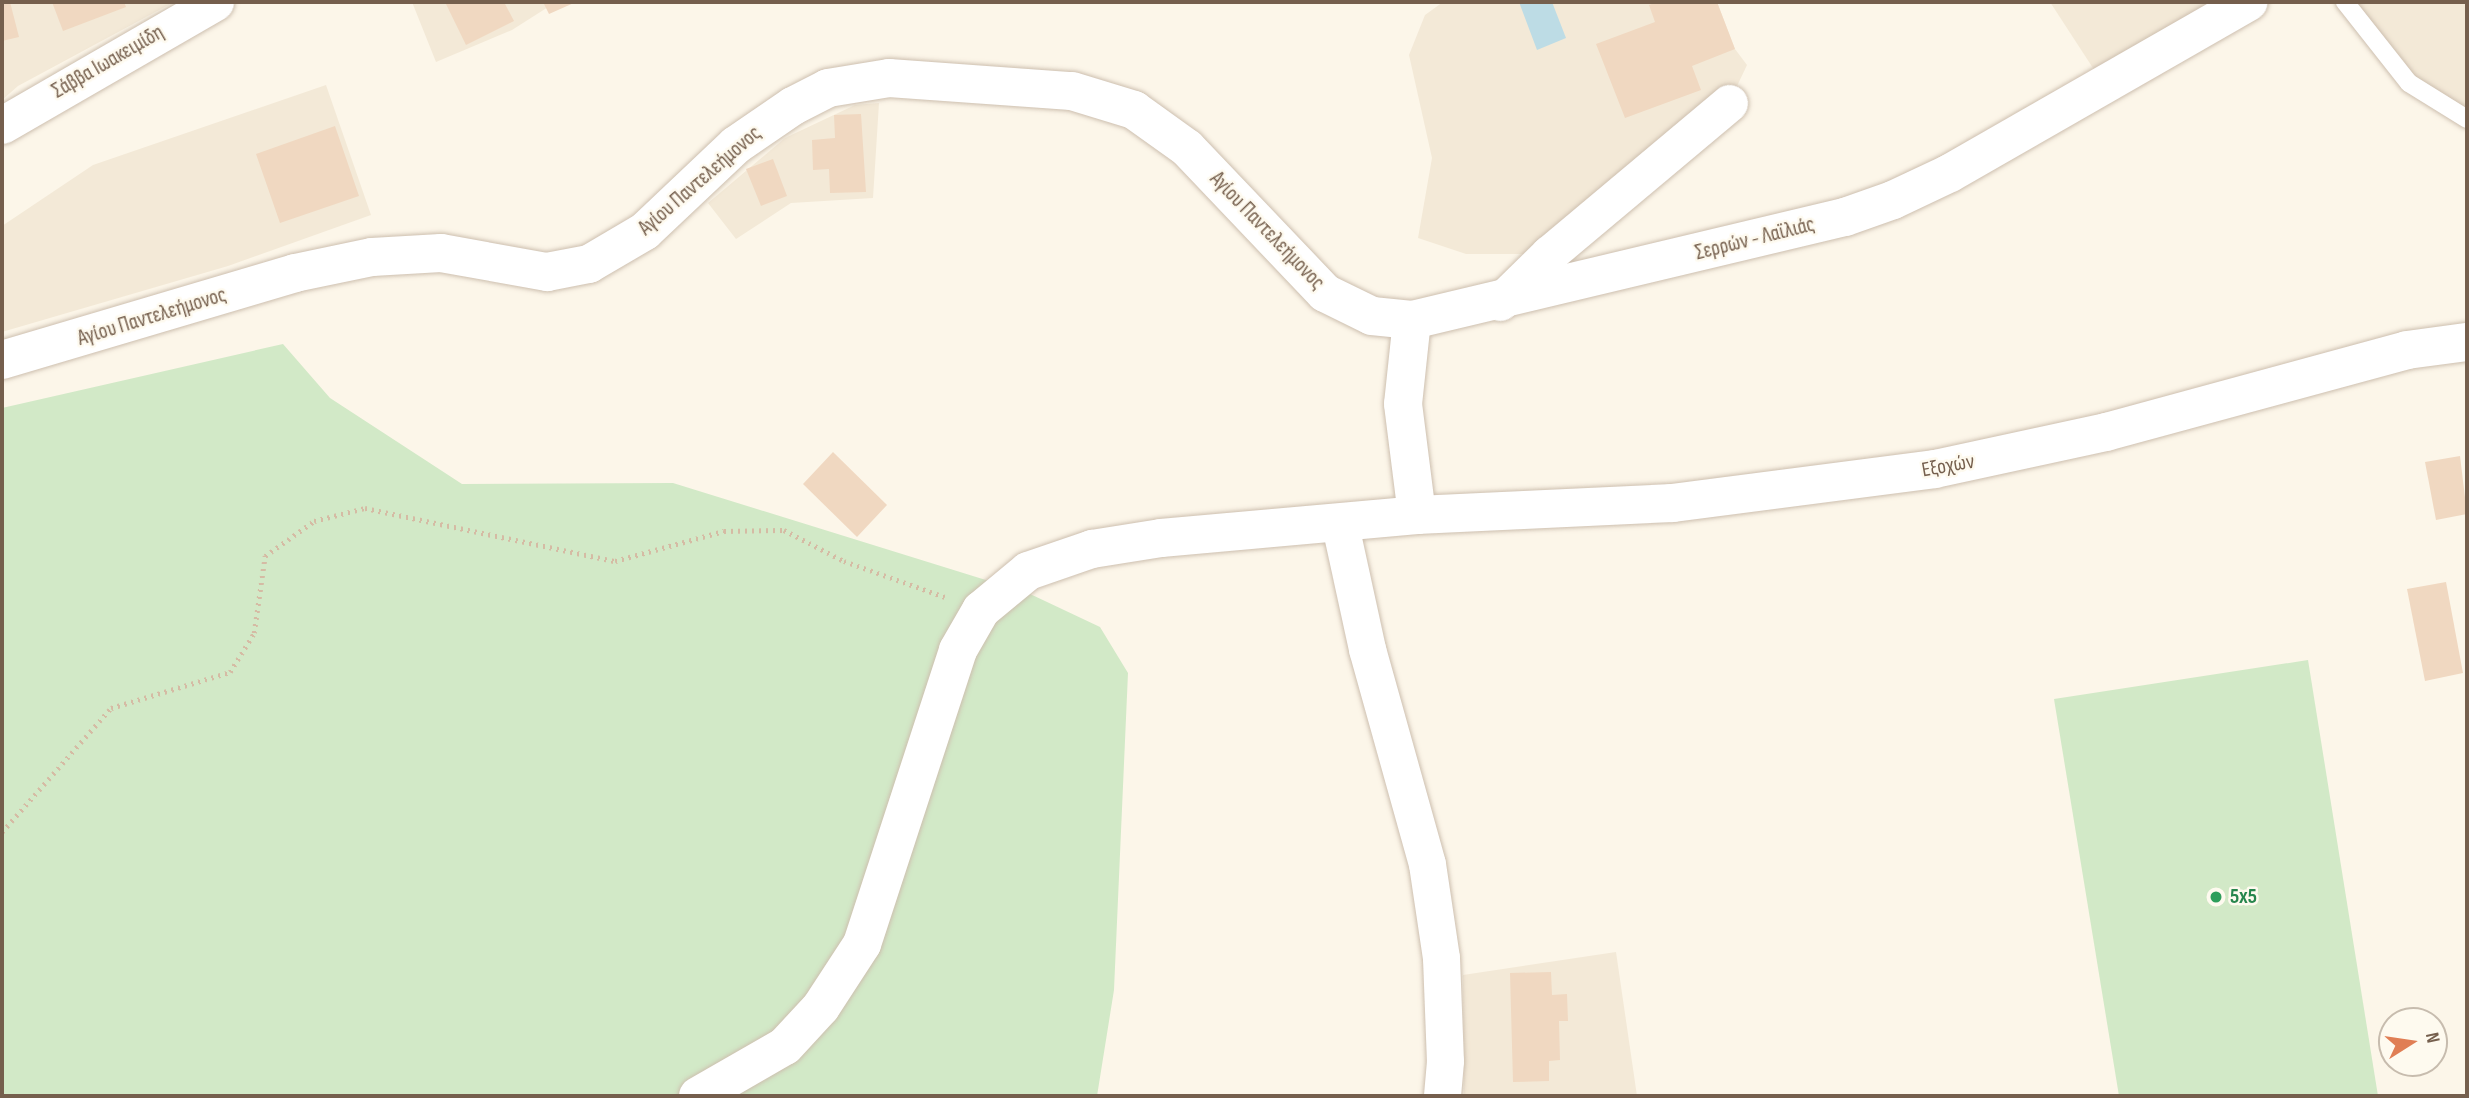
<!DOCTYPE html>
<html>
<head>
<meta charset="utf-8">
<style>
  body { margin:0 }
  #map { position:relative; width:2469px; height:1098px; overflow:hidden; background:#fcf6e9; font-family:"Sofia Sans Condensed",sans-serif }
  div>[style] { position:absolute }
  .residential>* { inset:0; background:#f3e9d7 }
  .green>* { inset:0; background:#d2e9c7 }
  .water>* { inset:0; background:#bddce5 }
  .building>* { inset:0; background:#f0d8c1 }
  .path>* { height:4.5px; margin-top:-2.25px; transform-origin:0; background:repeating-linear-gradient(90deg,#d5bba4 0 2px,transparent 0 7px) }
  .roads { filter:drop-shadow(0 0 2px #cdbfaf) drop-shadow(0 0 2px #cdbfaf) }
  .lane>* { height:18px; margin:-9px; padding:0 9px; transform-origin:9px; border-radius:9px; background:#fff }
  .street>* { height:37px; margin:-18.5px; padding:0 18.5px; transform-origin:18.5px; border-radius:18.5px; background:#fff }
  .secondary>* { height:38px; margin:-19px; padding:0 19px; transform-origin:19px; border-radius:19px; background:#fff }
  .dots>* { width:19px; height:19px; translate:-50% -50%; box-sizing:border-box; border:4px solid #fefaef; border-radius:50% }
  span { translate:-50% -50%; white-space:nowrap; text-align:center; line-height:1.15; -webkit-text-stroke:5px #fefaef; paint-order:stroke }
  .street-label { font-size:21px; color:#755f4d }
  .leisure-label { font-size:21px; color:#27864d; font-weight:700 }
  .left { translate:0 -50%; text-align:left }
  .frame { position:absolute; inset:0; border:4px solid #755f4d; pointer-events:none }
  .north { position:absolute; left:2378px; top:1007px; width:70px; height:70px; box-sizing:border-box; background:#fefaef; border:2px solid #c7bcae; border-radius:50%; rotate:78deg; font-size:19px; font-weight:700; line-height:28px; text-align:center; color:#755f4d }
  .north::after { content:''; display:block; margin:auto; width:24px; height:32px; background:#e07e54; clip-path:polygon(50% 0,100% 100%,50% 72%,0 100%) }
</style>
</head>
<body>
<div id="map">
  <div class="residential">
    <i style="clip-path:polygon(2px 2px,174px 2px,18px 86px,2px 100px)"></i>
    <i style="clip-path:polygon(412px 2px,556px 2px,512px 30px,436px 62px)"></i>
    <i style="clip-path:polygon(1443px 2px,1717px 2px,1735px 49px,1747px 65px,1729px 103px,1549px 254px,1466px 254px,1418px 238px,1432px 158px,1409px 55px,1425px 15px)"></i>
    <i style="clip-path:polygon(2050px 2px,2248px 2px,2104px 85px)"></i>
    <i style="clip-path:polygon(2345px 2px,2467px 2px,2467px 119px,2442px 107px)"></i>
    <i style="clip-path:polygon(326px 85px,371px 215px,228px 266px,2px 332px,2px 226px,93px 165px)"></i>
    <i style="clip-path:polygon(879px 103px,873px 198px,791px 203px,736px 239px,708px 203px,785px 138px,855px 105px)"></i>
    <i style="clip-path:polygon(1616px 952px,1637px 1096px,1464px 1096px,1463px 975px)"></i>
  </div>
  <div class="green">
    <i style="clip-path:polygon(283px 344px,330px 398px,462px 484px,673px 483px,1028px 593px,1100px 627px,1128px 673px,1114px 990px,1097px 1096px,2px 1096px,2px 408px)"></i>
    <i style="clip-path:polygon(2308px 660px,2378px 1096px,2119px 1096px,2054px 699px)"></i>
  </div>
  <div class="water">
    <i style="clip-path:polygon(1519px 2px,1552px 2px,1566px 38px,1537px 50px)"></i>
  </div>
  <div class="building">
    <i style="clip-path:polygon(2px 2px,10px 2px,19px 37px,2px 41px)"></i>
    <i style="clip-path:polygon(52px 2px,124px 2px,126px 7px,63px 31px)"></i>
    <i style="clip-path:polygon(445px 2px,504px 2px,514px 21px,466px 45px)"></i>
    <i style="clip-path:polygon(543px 2px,576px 2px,549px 14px)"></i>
    <i style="clip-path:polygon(1657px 2px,1717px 2px,1735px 49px,1692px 66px,1701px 90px,1625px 118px,1596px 44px,1655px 22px,1649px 5px)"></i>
    <i style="clip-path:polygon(861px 114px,866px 192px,830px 193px,829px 169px,813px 170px,812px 140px,835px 138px,834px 115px)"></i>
    <i style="clip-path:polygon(335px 126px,359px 196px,280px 223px,256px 154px)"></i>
    <i style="clip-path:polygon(773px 159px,787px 196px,761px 206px,746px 169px)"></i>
    <i style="clip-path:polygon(833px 452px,887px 505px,857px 537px,803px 484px)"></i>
    <i style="clip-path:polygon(2460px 456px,2467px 514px,2436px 520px,2425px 462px)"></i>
    <i style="clip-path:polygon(2446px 582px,2463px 673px,2425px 681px,2407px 589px)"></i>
    <i style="clip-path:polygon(1551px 972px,1552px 995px,1567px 994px,1568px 1021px,1559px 1021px,1560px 1060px,1549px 1061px,1549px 1081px,1513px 1082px,1510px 973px)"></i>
  </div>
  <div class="path">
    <i style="left:2px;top:832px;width:165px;rotate:-48.7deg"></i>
    <i style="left:111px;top:708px;width:124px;rotate:-16.8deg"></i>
    <i style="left:230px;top:672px;width:46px;rotate:-58.4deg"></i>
    <i style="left:254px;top:633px;width:78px;rotate:-81.9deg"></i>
    <i style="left:265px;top:556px;width:60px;rotate:-35.5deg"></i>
    <i style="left:314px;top:521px;width:53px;rotate:-14.3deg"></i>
    <i style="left:365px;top:508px;width:256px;rotate:12deg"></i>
    <i style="left:615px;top:561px;width:113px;rotate:-15.4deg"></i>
    <i style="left:724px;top:531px;width:60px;rotate:-1deg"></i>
    <i style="left:784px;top:530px;width:68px;rotate:27.3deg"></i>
    <i style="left:844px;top:561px;width:107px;rotate:19.6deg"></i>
  </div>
  <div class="roads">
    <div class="lane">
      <i style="left:2345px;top:2px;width:103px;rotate:51.7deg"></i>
      <i style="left:2409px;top:83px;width:68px;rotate:31.8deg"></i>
    </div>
    <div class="street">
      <i style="left:2px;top:125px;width:246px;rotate:-30deg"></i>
      <i style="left:1500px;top:302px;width:69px;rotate:-44.4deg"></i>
      <i style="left:1549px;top:254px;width:235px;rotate:-40deg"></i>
      <i style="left:1340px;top:525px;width:127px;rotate:77.7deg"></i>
      <i style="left:1367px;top:649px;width:223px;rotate:74.4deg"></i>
      <i style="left:1427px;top:864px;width:95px;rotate:81.5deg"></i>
      <i style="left:1441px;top:958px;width:103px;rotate:87.8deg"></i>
      <i style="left:1445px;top:1061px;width:35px;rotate:95deg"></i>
    </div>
    <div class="secondary">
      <i style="left:1412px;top:320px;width:84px;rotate:96.1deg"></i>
      <i style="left:1403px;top:404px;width:112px;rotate:82.8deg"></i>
      <i style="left:2px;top:360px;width:306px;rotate:-16.5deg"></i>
      <i style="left:295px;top:273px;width:79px;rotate:-11.7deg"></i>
      <i style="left:372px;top:257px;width:69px;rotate:-3.3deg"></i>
      <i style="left:441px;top:253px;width:108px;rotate:10.2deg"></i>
      <i style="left:547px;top:272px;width:43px;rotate:-10.8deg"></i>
      <i style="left:589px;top:264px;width:65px;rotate:-30.5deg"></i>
      <i style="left:645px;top:231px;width:125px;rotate:-43.4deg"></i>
      <i style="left:736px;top:145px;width:69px;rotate:-34.4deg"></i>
      <i style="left:793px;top:106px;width:39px;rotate:-27deg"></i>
      <i style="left:828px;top:88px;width:62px;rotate:-9.3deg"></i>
      <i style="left:889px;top:78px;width:183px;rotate:4.1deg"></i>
      <i style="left:1072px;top:91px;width:65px;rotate:17deg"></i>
      <i style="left:1134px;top:110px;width:65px;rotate:35.6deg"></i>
      <i style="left:1187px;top:148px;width:200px;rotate:46.4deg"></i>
      <i style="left:1325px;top:293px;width:52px;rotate:26.1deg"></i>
      <i style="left:1372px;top:316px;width:40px;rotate:5.7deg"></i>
      <i style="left:1412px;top:320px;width:445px;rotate:-13.4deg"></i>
      <i style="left:1845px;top:217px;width:51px;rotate:-19.5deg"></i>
      <i style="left:1893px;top:200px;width:63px;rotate:-25.3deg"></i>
      <i style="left:1950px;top:173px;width:344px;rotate:-29.8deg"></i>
      <i style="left:698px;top:1096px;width:100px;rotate:-29.9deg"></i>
      <i style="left:785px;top:1046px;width:53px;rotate:-47.3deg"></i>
      <i style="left:821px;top:1007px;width:75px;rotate:-56.9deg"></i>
      <i style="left:862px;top:944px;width:309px;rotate:-71.9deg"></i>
      <i style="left:958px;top:650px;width:46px;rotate:-60.1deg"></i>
      <i style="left:981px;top:610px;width:61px;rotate:-39.7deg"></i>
      <i style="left:1028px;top:571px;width:68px;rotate:-19deg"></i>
      <i style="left:1092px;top:549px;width:70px;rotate:-9.1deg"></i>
      <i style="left:1161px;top:538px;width:257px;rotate:-5.1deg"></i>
      <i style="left:1417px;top:515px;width:256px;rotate:-2.7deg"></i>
      <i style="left:1673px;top:503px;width:264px;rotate:-7.4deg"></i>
      <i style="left:1935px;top:469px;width:175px;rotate:-12.2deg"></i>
      <i style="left:2106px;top:432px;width:312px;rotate:-15.2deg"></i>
      <i style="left:2407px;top:350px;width:61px;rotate:-7.6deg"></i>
    </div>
  </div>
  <div class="dots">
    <i style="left:2216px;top:897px;background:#2e9e5b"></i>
  </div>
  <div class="street-label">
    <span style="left:108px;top:62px;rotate:-30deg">Σάββα Ιωακειμίδη</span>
    <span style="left:700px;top:181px;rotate:-41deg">Αγίου Παντελεήμονος</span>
    <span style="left:1267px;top:231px;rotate:46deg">Αγίου Παντελεήμονος</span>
    <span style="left:1755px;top:239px;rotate:-14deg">Σερρών - Λαϊλιάς</span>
    <span style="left:152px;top:317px;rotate:-17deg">Αγίου Παντελεήμονος</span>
    <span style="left:1948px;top:466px;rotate:-10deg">Εξοχών</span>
  </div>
  <div class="leisure-label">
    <span class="left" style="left:2230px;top:897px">5x5</span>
  </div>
  <div class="frame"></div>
  <div class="north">N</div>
</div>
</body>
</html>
